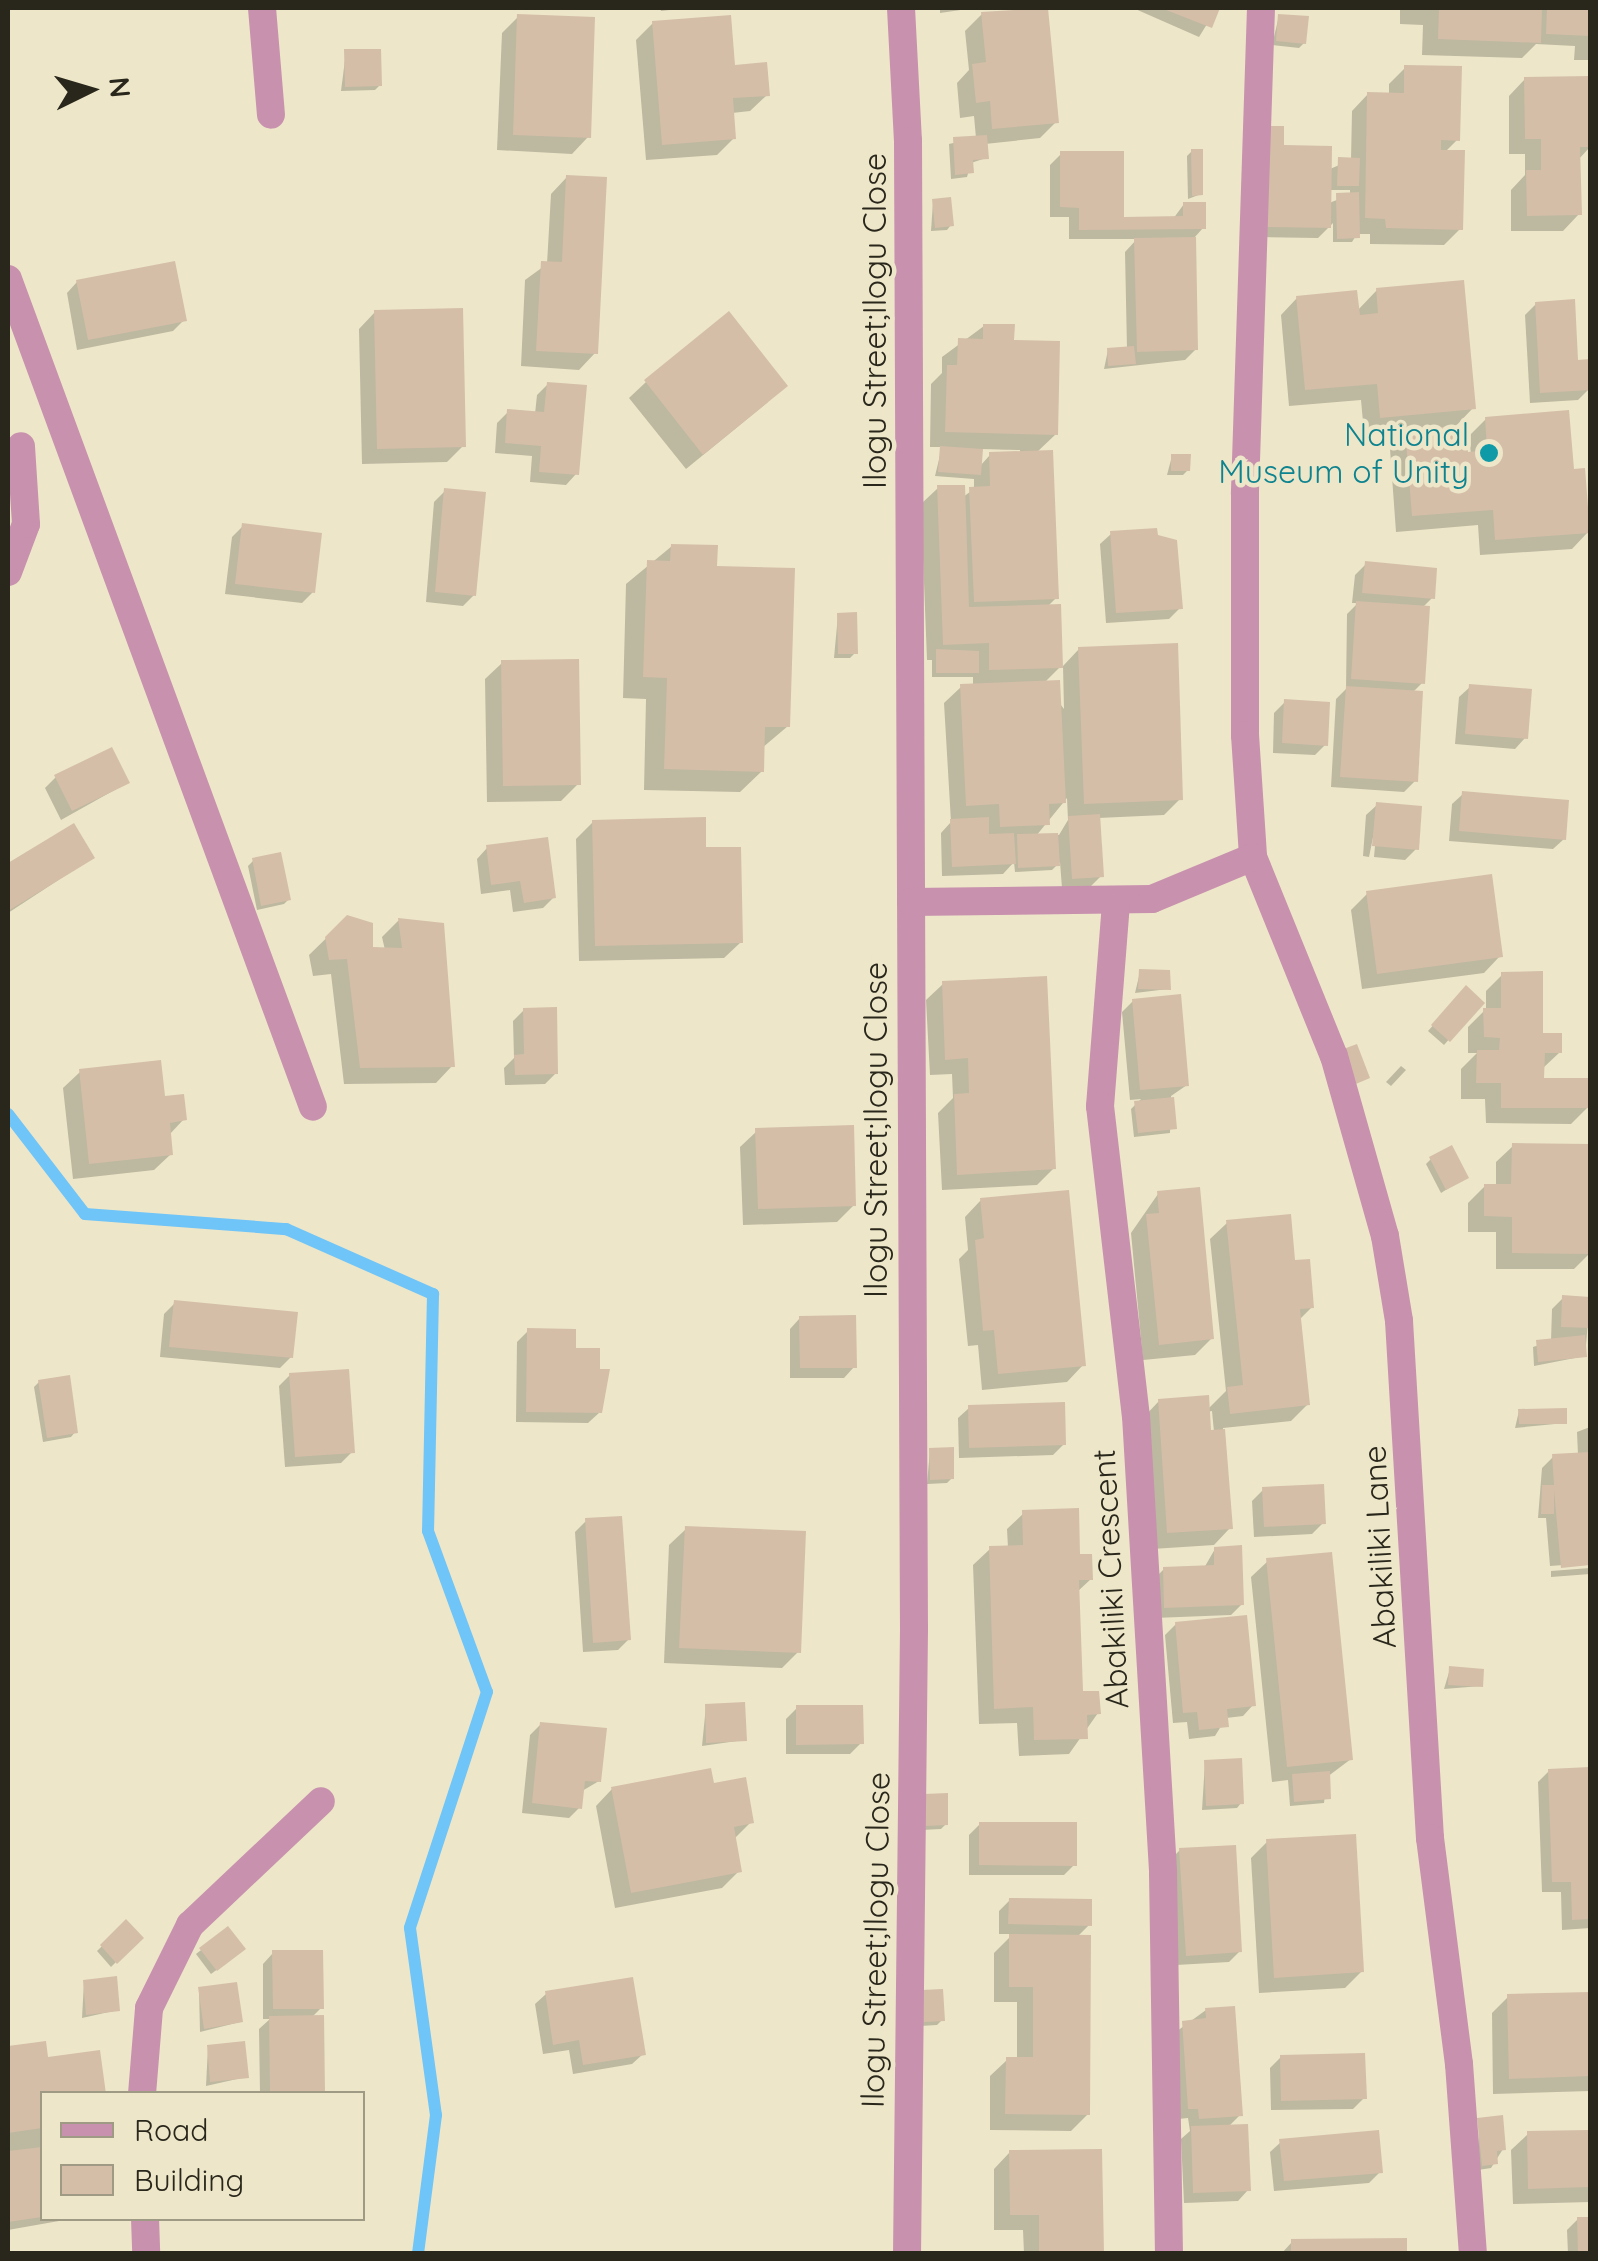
<!DOCTYPE html>
<html>
<head>
<meta charset="utf-8">
<style>
  body { margin:0 }
  #map { position:relative; width:1598px; height:2261px; overflow:hidden; background:#ede6c9; font-family:Quicksand,sans-serif }
  div>[style] { position:absolute }
  .shadow>* { inset:0; background:#0003 }
  .stream>* { height:12px; margin:-6px; padding:0 6px; transform-origin:6px; border-radius:6px; background:#6fc4f8 }
  .building>* { inset:0; background:#d4bea8 }
  .minor>* { height:28px; margin:-14px; padding:0 14px; transform-origin:14px; border-radius:14px; background:#c891ae }
  .dots>* { width:28px; height:28px; translate:-50% -50%; box-sizing:border-box; border:5px solid #ede6c9; border-radius:50% }
  span { translate:-50% -50%; white-space:nowrap; text-align:center; line-height:1.15; -webkit-text-stroke:9px #ede6c9; paint-order:stroke }
  .street-label { font-size:32px; color:#29271b }
  .culture-label { font-size:32px; color:#0d838f }
  .right { translate:-100% -50%; text-align:right }
  .frame { position:absolute; inset:0; border:10px solid #29271b; pointer-events:none }
  .legend { position:absolute; left:40px; top:2091px; width:325px; height:130px; box-sizing:border-box; background:#ede6c9; border:2px solid #9f9a83; margin:0; padding:12px 18px; list-style:none; font-size:30px; color:#29271b }
  .legend li { display:flex; align-items:center; gap:20px; height:50px }
  .legend b { width:50px; border:2px solid #9f9a83 }
  .north { position:absolute; left:40px; top:40px; width:100px; height:100px; -webkit-text-stroke:8px #ede6c9; paint-order:stroke; rotate:85deg; font-size:28px; font-weight:700; line-height:40px; text-align:center; color:#29271b }
  .north::after { content:''; display:block; margin:auto; width:35px; height:45px; background:#29271b; clip-path:polygon(50% 0,100% 100%,50% 72%,0 100%) }
</style>
</head>
<body>
<div id="map">
  <div class="shadow">
    <i style="clip-path:polygon(660px 8px,687px 8px,661px 11px)"></i>
    <i style="clip-path:polygon(940px 8px,974px 8px,940px 13px)"></i>
    <i style="clip-path:polygon(1133px 8px,1217px 8px,1199px 37px)"></i>
    <i style="clip-path:polygon(1400px 8px,1590px 8px,1590px 60px,1574px 60px,1575px 46px,1536px 44px,1522px 58px,1422px 55px,1423px 25px,1400px 24px)"></i>
    <i style="clip-path:polygon(982px 14px,1056px 122px,1040px 138px,985px 144px,986px 158px,971px 163px,967px 177px,951px 179px,949px 144px,976px 138px,974px 116px,960px 118px,957px 83px,969px 70px,965px 31px)"></i>
    <i style="clip-path:polygon(1279px 16px,1304px 43px,1299px 48px,1272px 45px)"></i>
    <i style="clip-path:polygon(518px 17px,588px 137px,572px 154px,497px 150px,502px 33px)"></i>
    <i style="clip-path:polygon(653px 23px,767px 95px,750px 111px,732px 113px,734px 138px,717px 155px,646px 160px,636px 40px)"></i>
    <i style="clip-path:polygon(346px 52px,380px 85px,375px 90px,341px 91px)"></i>
    <i style="clip-path:polygon(evenodd,1405px 68px,1458px 139px,1445px 152px,1461px 228px,1444px 245px,1370px 244px,1370px 234px,1357px 234px,1352px 242px,1333px 242px,1333px 223px,1318px 238px,1254px 237px,1282px 147px,1330px 169px,1351px 160px,1352px 111px,1368px 94px,1389px 95px,1389px 84px,1405px 68px,1329px 190px,1350px 190px,1350px 195px,1329px 203px,1329px 190px)"></i>
    <i style="clip-path:polygon(1590px 78px,1590px 147px,1578px 160px,1579px 214px,1563px 231px,1511px 231px,1511px 190px,1525px 175px,1525px 154px,1509px 154px,1509px 96px,1525px 79px)"></i>
    <i style="clip-path:polygon(1192px 151px,1201px 194px,1188px 199px,1187px 156px)"></i>
    <i style="clip-path:polygon(1061px 154px,1122px 219px,1173px 219px,1184px 204px,1203px 228px,1194px 238px,1196px 349px,1185px 360px,1104px 369px,1108px 350px,1127px 349px,1125px 252px,1137px 239px,1069px 239px,1069px 217px,1050px 217px,1050px 165px)"></i>
    <i style="clip-path:polygon(567px 177px,595px 353px,579px 370px,521px 366px,525px 280px,547px 264px,551px 194px)"></i>
    <i style="clip-path:polygon(933px 202px,951px 225px,947px 230px,931px 231px)"></i>
    <i style="clip-path:polygon(77px 282px,184px 320px,173px 331px,77px 350px,67px 293px)"></i>
    <i style="clip-path:polygon(1377px 290px,1473px 408px,1453px 429px,1465px 454px,1471px 454px,1469px 436px,1486px 419px,1571px 471px,1588px 532px,1572px 549px,1480px 555px,1478px 525px,1396px 532px,1390px 449px,1410px 429px,1364px 433px,1361px 400px,1289px 406px,1281px 315px,1297px 298px,1357px 311px)"></i>
    <i style="clip-path:polygon(1536px 304px,1589px 389px,1578px 400px,1530px 403px,1525px 315px)"></i>
    <i style="clip-path:polygon(375px 312px,463px 446px,447px 462px,362px 464px,359px 329px)"></i>
    <i style="clip-path:polygon(evenodd,984px 326px,1012px 342px,1056px 434px,1036px 453px,1056px 598px,1047px 607px,1060px 667px,1044px 683px,1064px 709px,1063px 666px,1079px 649px,1180px 799px,1164px 815px,1098px 818px,1101px 876px,1090px 887px,1062px 888px,1060px 862px,1052px 870px,1015px 872px,1014px 862px,1003px 874px,942px 876px,941px 833px,951px 822px,944px 703px,961px 687px,973px 686px,973px 677px,932px 677px,932px 660px,927px 660px,921px 504px,938px 488px,963px 497px,974px 489px,974px 479px,935px 476px,942px 447px,930px 447px,931px 384px,942px 373px,942px 357px,984px 326px,981px 449px,1020px 450px,1020px 454px,990px 455px,980px 466px,981px 449px,984px 326px,1067px 798px,1068px 820px,1059px 835px,1036px 836px,1067px 798px)"></i>
    <i style="clip-path:polygon(646px 382px,768px 402px,686px 469px,629px 398px)"></i>
    <i style="clip-path:polygon(548px 384px,576px 474px,566px 485px,530px 482px,532px 456px,495px 453px,497px 423px,508px 412px,535px 414px,537px 395px)"></i>
    <i style="clip-path:polygon(1172px 456px,1188px 470px,1183px 475px,1167px 475px)"></i>
    <i style="clip-path:polygon(445px 491px,474px 595px,463px 606px,426px 602px,434px 502px)"></i>
    <i style="clip-path:polygon(243px 526px,313px 592px,302px 603px,225px 594px,232px 537px)"></i>
    <i style="clip-path:polygon(1111px 534px,1180px 608px,1169px 619px,1106px 623px,1100px 544px)"></i>
    <i style="clip-path:polygon(672px 546px,715px 568px,788px 726px,762px 748px,762px 771px,740px 792px,644px 790px,646px 699px,623px 698px,626px 584px)"></i>
    <i style="clip-path:polygon(1366px 564px,1432px 598px,1422px 608px,1423px 682px,1413px 692px,1415px 781px,1404px 792px,1331px 787px,1336px 699px,1346px 689px,1347px 614px,1358px 603px,1352px 603px,1355px 575px)"></i>
    <i style="clip-path:polygon(838px 615px,855px 653px,850px 658px,834px 658px)"></i>
    <i style="clip-path:polygon(502px 663px,578px 784px,561px 801px,487px 802px,485px 679px)"></i>
    <i style="clip-path:polygon(1470px 687px,1525px 738px,1515px 749px,1455px 744px,1459px 697px)"></i>
    <i style="clip-path:polygon(1285px 702px,1325px 745px,1315px 755px,1273px 753px,1274px 713px)"></i>
    <i style="clip-path:polygon(56px 777px,127px 783px,61px 820px,45px 788px)"></i>
    <i style="clip-path:polygon(1463px 794px,1564px 839px,1553px 849px,1449px 841px,1452px 804px)"></i>
    <i style="clip-path:polygon(1377px 805px,1416px 849px,1405px 860px,1374px 857px,1378px 813px,1369px 857px,1363px 856px,1366px 815px)"></i>
    <i style="clip-path:polygon(593px 822px,704px 849px,741px 942px,724px 958px,579px 961px,576px 839px)"></i>
    <i style="clip-path:polygon(73px 827px,92px 858px,8px 913px,8px 866px)"></i>
    <i style="clip-path:polygon(487px 848px,553px 898px,543px 908px,513px 912px,510px 890px,481px 894px,477px 859px)"></i>
    <i style="clip-path:polygon(253px 861px,288px 900px,284px 904px,257px 910px,248px 866px)"></i>
    <i style="clip-path:polygon(1367px 894px,1500px 956px,1484px 973px,1362px 989px,1351px 910px)"></i>
    <i style="clip-path:polygon(347px 918px,370px 950px,385px 950px,382px 937px,399px 920px,452px 1066px,436px 1083px,344px 1084px,331px 974px,313px 976px,309px 955px)"></i>
    <i style="clip-path:polygon(1140px 972px,1168px 989px,1135px 993px)"></i>
    <i style="clip-path:polygon(1503px 974px,1540px 1035px,1560px 1052px,1542px 1069px,1542px 1080px,1588px 1107px,1571px 1124px,1486px 1123px,1485px 1099px,1461px 1099px,1461px 1069px,1477px 1053px,1468px 1053px,1468px 1027px,1486px 1009px,1486px 991px)"></i>
    <i style="clip-path:polygon(943px 984px,1054px 1168px,1037px 1185px,942px 1190px,938px 1113px,953px 1098px,952px 1074px,930px 1075px,926px 1000px)"></i>
    <i style="clip-path:polygon(1466px 989px,1481px 1003px,1444px 1045px,1428px 1031px)"></i>
    <i style="clip-path:polygon(1133px 1001px,1187px 1085px,1171px 1096px,1170px 1133px,1134px 1137px,1131px 1109px,1141px 1099px,1130px 1100px,1122px 1012px)"></i>
    <i style="clip-path:polygon(524px 1010px,556px 1073px,545px 1084px,505px 1085px,504px 1068px,514px 1058px,513px 1021px)"></i>
    <i style="clip-path:polygon(1401px 1066px,1406px 1070px,1391px 1086px,1386px 1082px)"></i>
    <i style="clip-path:polygon(80px 1072px,162px 1099px,184px 1119px,169px 1135px,171px 1154px,154px 1170px,73px 1179px,63px 1088px)"></i>
    <i style="clip-path:polygon(757px 1131px,854px 1205px,837px 1222px,743px 1225px,740px 1147px)"></i>
    <i style="clip-path:polygon(1513px 1146px,1590px 1147px,1590px 1253px,1574px 1269px,1496px 1269px,1496px 1232px,1468px 1232px,1468px 1203px,1485px 1186px,1496px 1186px,1496px 1162px)"></i>
    <i style="clip-path:polygon(1431px 1159px,1466px 1177px,1441px 1193px,1426px 1164px)"></i>
    <i style="clip-path:polygon(1158px 1194px,1212px 1338px,1195px 1355px,1143px 1360px,1131px 1233px)"></i>
    <i style="clip-path:polygon(981px 1200px,1083px 1365px,1067px 1382px,982px 1390px,978px 1345px,968px 1346px,959px 1259px,968px 1250px,965px 1217px)"></i>
    <i style="clip-path:polygon(evenodd,1227px 1223px,1293px 1263px,1312px 1307px,1299px 1320px,1307px 1405px,1291px 1421px,1223px 1428px,1230px 1528px,1214px 1545px,1152px 1549px,1143px 1418px,1159px 1401px,1207px 1410px,1226px 1391px,1210px 1239px,1227px 1223px,1212px 1411px,1214px 1432px,1209px 1433px,1207px 1412px,1212px 1411px)"></i>
    <i style="clip-path:polygon(1563px 1298px,1590px 1299px,1585px 1356px,1534px 1366px,1533px 1347px,1551px 1341px,1552px 1309px)"></i>
    <i style="clip-path:polygon(175px 1303px,291px 1357px,280px 1368px,160px 1357px,164px 1314px)"></i>
    <i style="clip-path:polygon(800px 1318px,854px 1367px,844px 1378px,790px 1378px,790px 1329px)"></i>
    <i style="clip-path:polygon(528px 1331px,574px 1351px,600px 1412px,588px 1423px,516px 1422px,517px 1342px)"></i>
    <i style="clip-path:polygon(290px 1375px,352px 1452px,341px 1463px,285px 1467px,279px 1386px)"></i>
    <i style="clip-path:polygon(39px 1382px,75px 1432px,71px 1437px,43px 1442px,34px 1387px)"></i>
    <i style="clip-path:polygon(969px 1408px,1064px 1444px,1053px 1455px,959px 1458px,958px 1418px)"></i>
    <i style="clip-path:polygon(1519px 1411px,1565px 1423px,1515px 1428px)"></i>
    <i style="clip-path:polygon(1590px 1427px,1590px 1563px,1550px 1566px,1546px 1518px,1538px 1518px,1542px 1468px,1553px 1457px,1578px 1455px,1577px 1432px)"></i>
    <i style="clip-path:polygon(930px 1450px,952px 1478px,947px 1483px,927px 1484px)"></i>
    <i style="clip-path:polygon(1263px 1490px,1323px 1523px,1312px 1534px,1254px 1537px,1252px 1501px)"></i>
    <i style="clip-path:polygon(1024px 1513px,1077px 1557px,1091px 1579px,1077px 1592px,1080px 1693px,1098px 1713px,1069px 1754px,1019px 1756px,1017px 1723px,979px 1724px,973px 1565px,990px 1549px,1008px 1548px,1007px 1529px)"></i>
    <i style="clip-path:polygon(586px 1521px,629px 1639px,618px 1650px,583px 1652px,575px 1532px)"></i>
    <i style="clip-path:polygon(686px 1529px,798px 1652px,782px 1668px,664px 1663px,669px 1545px)"></i>
    <i style="clip-path:polygon(1215px 1549px,1242px 1604px,1231px 1615px,1154px 1618px,1153px 1580px,1164px 1569px,1204px 1568px)"></i>
    <i style="clip-path:polygon(1268px 1561px,1351px 1759px,1327px 1777px,1324px 1803px,1290px 1806px,1288px 1780px,1272px 1782px,1251px 1577px)"></i>
    <i style="clip-path:polygon(1590px 1568px,1590px 1574px,1551px 1577px,1551px 1571px)"></i>
    <i style="clip-path:polygon(1176px 1624px,1253px 1705px,1243px 1716px,1226px 1718px,1215px 1736px,1189px 1739px,1187px 1722px,1173px 1723px,1165px 1635px)"></i>
    <i style="clip-path:polygon(1450px 1669px,1481px 1686px,1444px 1689px)"></i>
    <i style="clip-path:polygon(706px 1706px,744px 1740px,702px 1746px)"></i>
    <i style="clip-path:polygon(797px 1708px,861px 1743px,850px 1754px,786px 1754px,786px 1719px)"></i>
    <i style="clip-path:polygon(541px 1724px,599px 1781px,582px 1791px,580px 1807px,569px 1818px,522px 1813px,530px 1735px)"></i>
    <i style="clip-path:polygon(1205px 1762px,1241px 1803px,1237px 1808px,1202px 1810px)"></i>
    <i style="clip-path:polygon(1590px 1770px,1590px 1928px,1562px 1930px,1561px 1892px,1542px 1892px,1538px 1782px,1549px 1771px)"></i>
    <i style="clip-path:polygon(612px 1789px,751px 1822px,733px 1840px,739px 1871px,722px 1888px,615px 1908px,596px 1806px)"></i>
    <i style="clip-path:polygon(920px 1801px,946px 1824px,941px 1829px,921px 1830px)"></i>
    <i style="clip-path:polygon(980px 1824px,1074px 1865px,1064px 1875px,969px 1875px,969px 1835px)"></i>
    <i style="clip-path:polygon(1267px 1842px,1362px 1971px,1345px 1988px,1259px 1993px,1251px 1858px)"></i>
    <i style="clip-path:polygon(1180px 1850px,1240px 1951px,1229px 1962px,1176px 1965px,1169px 1861px)"></i>
    <i style="clip-path:polygon(1010px 1900px,1089px 1925px,1077px 1937px,1088px 2114px,1071px 2131px,990px 2130px,990px 2076px,1007px 2060px,1017px 2060px,1017px 2002px,994px 2002px,994px 1953px,1013px 1934px,999px 1934px,999px 1911px)"></i>
    <i style="clip-path:polygon(126px 1923px,140px 1938px,111px 1967px,97px 1951px)"></i>
    <i style="clip-path:polygon(227px 1930px,238px 1954px,211px 1974px,196px 1954px)"></i>
    <i style="clip-path:polygon(273px 1953px,321px 2008px,311px 2018px,322px 2094px,260px 2094px,259px 2029px,270px 2019px,263px 2019px,263px 1964px)"></i>
    <i style="clip-path:polygon(84px 1982px,118px 2010px,82px 2018px)"></i>
    <i style="clip-path:polygon(199px 1990px,240px 2022px,200px 2032px)"></i>
    <i style="clip-path:polygon(546px 1994px,643px 2054px,632px 2064px,573px 2074px,569px 2050px,543px 2054px,535px 2004px)"></i>
    <i style="clip-path:polygon(1590px 1994px,1590px 2091px,1493px 2094px,1492px 2013px,1508px 1997px)"></i>
    <i style="clip-path:polygon(918px 1997px,942px 2020px,937px 2025px,920px 2026px)"></i>
    <i style="clip-path:polygon(1206px 2010px,1240px 2115px,1228px 2127px,1248px 2190px,1238px 2201px,1184px 2203px,1181px 2139px,1190px 2131px,1188px 2118px,1178px 2119px,1173px 2034px)"></i>
    <i style="clip-path:polygon(44px 2044px,42px 2218px,76px 2218px,8px 2230px,8px 2048px)"></i>
    <i style="clip-path:polygon(208px 2047px,246px 2077px,206px 2086px)"></i>
    <i style="clip-path:polygon(1281px 2057px,1364px 2098px,1353px 2109px,1271px 2110px,1270px 2068px)"></i>
    <i style="clip-path:polygon(1479px 2120px,1503px 2149px,1491px 2168px,1478px 2170px)"></i>
    <i style="clip-path:polygon(1590px 2132px,1590px 2202px,1513px 2204px,1511px 2150px,1528px 2134px)"></i>
    <i style="clip-path:polygon(1281px 2142px,1380px 2172px,1369px 2183px,1274px 2191px,1270px 2152px)"></i>
    <i style="clip-path:polygon(1010px 2152px,1101px 2254px,1024px 2254px,1023px 2230px,994px 2230px,994px 2169px)"></i>
    <i style="clip-path:polygon(1578px 2219px,1590px 2219px,1590px 2254px,1568px 2254px,1567px 2230px)"></i>
    <i style="clip-path:polygon(1292px 2242px,1405px 2254px,1281px 2254px)"></i>
  </div>
  <div class="stream">
    <i style="left:8px;top:1114px;width:126px;rotate:52.4deg"></i>
    <i style="left:85px;top:1214px;width:202px;rotate:4.3deg"></i>
    <i style="left:286px;top:1229px;width:161px;rotate:23.9deg"></i>
    <i style="left:433px;top:1294px;width:237px;rotate:91.2deg"></i>
    <i style="left:428px;top:1531px;width:171px;rotate:69.9deg"></i>
    <i style="left:487px;top:1692px;width:248px;rotate:108.1deg"></i>
    <i style="left:410px;top:1928px;width:189px;rotate:82.1deg"></i>
    <i style="left:436px;top:2115px;width:140px;rotate:97.4deg"></i>
  </div>
  <div class="building">
    <i style="clip-path:polygon(1048px 8px,1059px 123px,992px 129px,990px 101px,976px 103px,972px 64px,986px 62px,981px 12px)"></i>
    <i style="clip-path:polygon(1161px 8px,1220px 8px,1212px 28px)"></i>
    <i style="clip-path:polygon(1439px 8px,1542px 8px,1541px 43px,1438px 39px)"></i>
    <i style="clip-path:polygon(1547px 8px,1590px 8px,1590px 36px,1546px 34px)"></i>
    <i style="clip-path:polygon(517px 14px,595px 17px,591px 138px,513px 135px)"></i>
    <i style="clip-path:polygon(1278px 14px,1309px 16px,1306px 44px,1276px 41px)"></i>
    <i style="clip-path:polygon(731px 15px,735px 65px,767px 62px,770px 96px,733px 98px,736px 139px,662px 145px,652px 21px)"></i>
    <i style="clip-path:polygon(344px 49px,381px 49px,382px 86px,345px 87px)"></i>
    <i style="clip-path:polygon(1404px 65px,1462px 66px,1460px 141px,1441px 140px,1441px 150px,1465px 150px,1463px 230px,1386px 228px,1385px 219px,1365px 218px,1367px 92px,1404px 93px)"></i>
    <i style="clip-path:polygon(1590px 76px,1590px 147px,1580px 147px,1582px 215px,1527px 216px,1526px 170px,1541px 170px,1541px 139px,1525px 139px,1524px 77px)"></i>
    <i style="clip-path:polygon(1265px 126px,1284px 126px,1284px 145px,1332px 146px,1331px 228px,1264px 227px)"></i>
    <i style="clip-path:polygon(987px 135px,989px 159px,973px 160px,974px 173px,955px 175px,953px 137px)"></i>
    <i style="clip-path:polygon(1191px 149px,1203px 149px,1203px 195px,1192px 196px)"></i>
    <i style="clip-path:polygon(1060px 151px,1124px 151px,1124px 217px,1183px 216px,1183px 202px,1206px 202px,1206px 229px,1079px 230px,1079px 208px,1060px 207px)"></i>
    <i style="clip-path:polygon(1338px 157px,1360px 158px,1359px 186px,1337px 186px)"></i>
    <i style="clip-path:polygon(566px 175px,607px 177px,598px 354px,536px 351px,541px 261px,562px 262px)"></i>
    <i style="clip-path:polygon(1359px 192px,1360px 238px,1337px 239px,1336px 193px)"></i>
    <i style="clip-path:polygon(951px 197px,954px 226px,935px 228px,932px 199px)"></i>
    <i style="clip-path:polygon(1196px 237px,1198px 350px,1137px 352px,1134px 238px)"></i>
    <i style="clip-path:polygon(175px 261px,187px 321px,88px 340px,76px 280px)"></i>
    <i style="clip-path:polygon(1464px 280px,1476px 409px,1380px 418px,1377px 384px,1305px 390px,1296px 296px,1357px 290px,1360px 315px,1378px 313px,1376px 288px)"></i>
    <i style="clip-path:polygon(1575px 299px,1578px 360px,1590px 359px,1590px 390px,1540px 393px,1535px 302px)"></i>
    <i style="clip-path:polygon(463px 308px,466px 447px,377px 449px,374px 310px)"></i>
    <i style="clip-path:polygon(729px 311px,788px 386px,703px 455px,644px 380px)"></i>
    <i style="clip-path:polygon(983px 324px,1015px 324px,1014px 340px,1060px 341px,1058px 435px,945px 432px,947px 365px,957px 365px,958px 338px,983px 339px)"></i>
    <i style="clip-path:polygon(1134px 346px,1136px 364px,1108px 366px,1107px 348px)"></i>
    <i style="clip-path:polygon(547px 382px,587px 385px,579px 475px,539px 472px,541px 446px,505px 443px,507px 409px,544px 412px)"></i>
    <i style="clip-path:polygon(1569px 410px,1574px 469px,1585px 468px,1590px 533px,1495px 540px,1493px 510px,1412px 516px,1405px 430px,1465px 425px,1468px 452px,1487px 450px,1485px 417px)"></i>
    <i style="clip-path:polygon(940px 446px,983px 449px,981px 475px,938px 472px)"></i>
    <i style="clip-path:polygon(1053px 450px,1059px 599px,974px 602px,969px 487px,990px 486px,989px 452px)"></i>
    <i style="clip-path:polygon(1171px 454px,1191px 454px,1190px 471px,1171px 471px)"></i>
    <i style="clip-path:polygon(937px 485px,965px 485px,969px 607px,1061px 604px,1063px 668px,989px 670px,989px 643px,943px 645px)"></i>
    <i style="clip-path:polygon(444px 488px,486px 492px,476px 596px,435px 592px)"></i>
    <i style="clip-path:polygon(242px 523px,322px 533px,315px 593px,235px 584px)"></i>
    <i style="clip-path:polygon(1157px 528px,1158px 535px,1177px 540px,1183px 609px,1116px 613px,1110px 531px)"></i>
    <i style="clip-path:polygon(671px 544px,718px 545px,717px 566px,795px 568px,790px 727px,765px 727px,764px 772px,664px 769px,667px 678px,643px 677px,647px 560px,670px 561px)"></i>
    <i style="clip-path:polygon(1365px 561px,1437px 568px,1435px 599px,1362px 593px)"></i>
    <i style="clip-path:polygon(1356px 601px,1430px 606px,1425px 684px,1351px 679px)"></i>
    <i style="clip-path:polygon(857px 612px,858px 654px,838px 654px,837px 613px)"></i>
    <i style="clip-path:polygon(1178px 643px,1183px 800px,1084px 804px,1078px 647px)"></i>
    <i style="clip-path:polygon(936px 649px,979px 651px,979px 673px,936px 673px)"></i>
    <i style="clip-path:polygon(579px 659px,581px 785px,503px 786px,501px 660px)"></i>
    <i style="clip-path:polygon(1060px 680px,1066px 803px,1049px 804px,1050px 825px,1000px 827px,999px 804px,966px 806px,960px 684px)"></i>
    <i style="clip-path:polygon(1469px 684px,1532px 689px,1528px 739px,1465px 734px)"></i>
    <i style="clip-path:polygon(1346px 686px,1423px 691px,1418px 782px,1340px 777px)"></i>
    <i style="clip-path:polygon(1284px 699px,1330px 702px,1328px 746px,1282px 743px)"></i>
    <i style="clip-path:polygon(112px 747px,130px 783px,72px 811px,54px 775px)"></i>
    <i style="clip-path:polygon(1462px 791px,1569px 800px,1566px 840px,1459px 831px)"></i>
    <i style="clip-path:polygon(1376px 802px,1422px 806px,1419px 850px,1372px 846px)"></i>
    <i style="clip-path:polygon(1100px 814px,1104px 877px,1072px 879px,1068px 816px)"></i>
    <i style="clip-path:polygon(706px 817px,706px 847px,741px 847px,743px 943px,595px 946px,592px 820px)"></i>
    <i style="clip-path:polygon(989px 817px,989px 834px,1014px 833px,1016px 864px,952px 867px,950px 819px)"></i>
    <i style="clip-path:polygon(74px 823px,95px 858px,8px 911px,8px 863px)"></i>
    <i style="clip-path:polygon(1058px 833px,1060px 866px,1018px 868px,1017px 834px)"></i>
    <i style="clip-path:polygon(548px 837px,556px 898px,524px 903px,520px 881px,491px 885px,486px 845px)"></i>
    <i style="clip-path:polygon(281px 852px,291px 900px,261px 906px,252px 858px)"></i>
    <i style="clip-path:polygon(1492px 874px,1503px 957px,1377px 974px,1366px 891px)"></i>
    <i style="clip-path:polygon(347px 915px,373px 923px,373px 947px,402px 948px,398px 918px,444px 923px,455px 1067px,360px 1068px,347px 959px,329px 960px,325px 937px)"></i>
    <i style="clip-path:polygon(1139px 969px,1170px 970px,1171px 990px,1138px 989px)"></i>
    <i style="clip-path:polygon(1543px 971px,1543px 1033px,1562px 1033px,1562px 1053px,1545px 1053px,1544px 1078px,1590px 1078px,1590px 1108px,1501px 1108px,1501px 1083px,1476px 1083px,1477px 1050px,1499px 1050px,1500px 1038px,1484px 1037px,1483px 1008px,1501px 1008px,1501px 972px)"></i>
    <i style="clip-path:polygon(1047px 976px,1056px 1169px,957px 1175px,954px 1094px,969px 1093px,968px 1058px,945px 1060px,942px 981px)"></i>
    <i style="clip-path:polygon(1466px 985px,1485px 1003px,1450px 1042px,1431px 1025px)"></i>
    <i style="clip-path:polygon(1181px 994px,1189px 1086px,1140px 1090px,1132px 999px)"></i>
    <i style="clip-path:polygon(557px 1007px,558px 1074px,515px 1075px,514px 1055px,524px 1054px,523px 1008px)"></i>
    <i style="clip-path:polygon(1357px 1044px,1370px 1078px,1351px 1086px,1338px 1051px)"></i>
    <i style="clip-path:polygon(161px 1060px,165px 1096px,184px 1094px,187px 1120px,170px 1123px,173px 1155px,89px 1164px,79px 1069px)"></i>
    <i style="clip-path:polygon(1174px 1097px,1177px 1129px,1138px 1133px,1134px 1101px)"></i>
    <i style="clip-path:polygon(854px 1125px,856px 1206px,758px 1209px,755px 1128px)"></i>
    <i style="clip-path:polygon(1512px 1143px,1590px 1144px,1590px 1254px,1512px 1253px,1512px 1217px,1484px 1216px,1484px 1184px,1511px 1184px)"></i>
    <i style="clip-path:polygon(1452px 1145px,1469px 1178px,1446px 1190px,1429px 1157px)"></i>
    <i style="clip-path:polygon(1200px 1187px,1214px 1339px,1159px 1345px,1146px 1214px,1159px 1213px,1157px 1191px)"></i>
    <i style="clip-path:polygon(1069px 1190px,1086px 1366px,998px 1374px,994px 1330px,983px 1331px,975px 1240px,984px 1238px,980px 1198px)"></i>
    <i style="clip-path:polygon(1291px 1214px,1295px 1260px,1310px 1259px,1314px 1308px,1300px 1309px,1310px 1405px,1230px 1414px,1227px 1387px,1243px 1385px,1226px 1220px)"></i>
    <i style="clip-path:polygon(1562px 1295px,1590px 1297px,1590px 1328px,1561px 1327px)"></i>
    <i style="clip-path:polygon(174px 1300px,298px 1312px,293px 1358px,169px 1347px)"></i>
    <i style="clip-path:polygon(856px 1315px,857px 1368px,800px 1368px,799px 1316px)"></i>
    <i style="clip-path:polygon(527px 1328px,576px 1329px,576px 1348px,600px 1348px,600px 1369px,610px 1369px,602px 1413px,526px 1412px)"></i>
    <i style="clip-path:polygon(1585px 1335px,1587px 1357px,1538px 1362px,1536px 1340px)"></i>
    <i style="clip-path:polygon(349px 1369px,355px 1453px,295px 1457px,289px 1373px)"></i>
    <i style="clip-path:polygon(70px 1375px,78px 1433px,47px 1438px,38px 1380px)"></i>
    <i style="clip-path:polygon(1209px 1395px,1211px 1430px,1225px 1429px,1233px 1529px,1167px 1533px,1158px 1399px)"></i>
    <i style="clip-path:polygon(1065px 1402px,1066px 1445px,969px 1448px,968px 1405px)"></i>
    <i style="clip-path:polygon(1567px 1408px,1567px 1424px,1519px 1424px,1518px 1409px)"></i>
    <i style="clip-path:polygon(954px 1447px,954px 1479px,930px 1480px,929px 1448px)"></i>
    <i style="clip-path:polygon(1590px 1452px,1590px 1565px,1561px 1568px,1554px 1490px,1554px 1514px,1541px 1514px,1542px 1485px,1554px 1485px,1552px 1454px)"></i>
    <i style="clip-path:polygon(1324px 1484px,1326px 1524px,1264px 1527px,1262px 1487px)"></i>
    <i style="clip-path:polygon(1079px 1508px,1080px 1554px,1092px 1554px,1093px 1580px,1079px 1580px,1083px 1691px,1099px 1691px,1101px 1714px,1087px 1715px,1088px 1739px,1034px 1740px,1033px 1707px,994px 1709px,989px 1546px,1023px 1545px,1022px 1510px)"></i>
    <i style="clip-path:polygon(622px 1516px,631px 1640px,593px 1643px,585px 1518px)"></i>
    <i style="clip-path:polygon(685px 1526px,806px 1531px,801px 1653px,679px 1648px)"></i>
    <i style="clip-path:polygon(1242px 1545px,1244px 1605px,1164px 1608px,1163px 1567px,1214px 1565px,1214px 1547px)"></i>
    <i style="clip-path:polygon(1332px 1552px,1353px 1760px,1287px 1767px,1266px 1558px)"></i>
    <i style="clip-path:polygon(1247px 1615px,1256px 1706px,1227px 1709px,1229px 1727px,1199px 1730px,1197px 1712px,1183px 1713px,1175px 1622px)"></i>
    <i style="clip-path:polygon(1449px 1666px,1484px 1669px,1483px 1687px,1448px 1685px)"></i>
    <i style="clip-path:polygon(745px 1702px,747px 1741px,706px 1743px,705px 1704px)"></i>
    <i style="clip-path:polygon(796px 1705px,863px 1705px,864px 1744px,796px 1745px)"></i>
    <i style="clip-path:polygon(540px 1722px,607px 1728px,601px 1782px,585px 1781px,582px 1809px,532px 1803px)"></i>
    <i style="clip-path:polygon(1242px 1758px,1244px 1804px,1206px 1806px,1204px 1760px)"></i>
    <i style="clip-path:polygon(1590px 1767px,1590px 1919px,1572px 1920px,1571px 1882px,1552px 1882px,1548px 1769px)"></i>
    <i style="clip-path:polygon(711px 1768px,714px 1783px,746px 1777px,754px 1823px,734px 1827px,742px 1872px,631px 1893px,611px 1787px)"></i>
    <i style="clip-path:polygon(1330px 1771px,1331px 1799px,1294px 1802px,1292px 1774px)"></i>
    <i style="clip-path:polygon(948px 1793px,948px 1825px,925px 1826px,924px 1794px)"></i>
    <i style="clip-path:polygon(979px 1822px,1077px 1822px,1077px 1866px,979px 1865px)"></i>
    <i style="clip-path:polygon(1356px 1834px,1364px 1972px,1274px 1978px,1266px 1839px)"></i>
    <i style="clip-path:polygon(1236px 1845px,1242px 1952px,1186px 1956px,1179px 1848px)"></i>
    <i style="clip-path:polygon(1009px 1898px,1092px 1899px,1092px 1926px,1008px 1924px)"></i>
    <i style="clip-path:polygon(126px 1919px,144px 1938px,117px 1964px,100px 1945px)"></i>
    <i style="clip-path:polygon(228px 1926px,246px 1949px,217px 1971px,199px 1948px)"></i>
    <i style="clip-path:polygon(1009px 1934px,1091px 1935px,1090px 2115px,1005px 2114px,1006px 2057px,1033px 2057px,1033px 1987px,1009px 1987px)"></i>
    <i style="clip-path:polygon(272px 1950px,323px 1950px,324px 2009px,273px 2009px)"></i>
    <i style="clip-path:polygon(117px 1976px,120px 2011px,86px 2015px,83px 1980px)"></i>
    <i style="clip-path:polygon(633px 1977px,646px 2055px,583px 2065px,579px 2040px,553px 2045px,545px 1991px)"></i>
    <i style="clip-path:polygon(237px 1982px,243px 2022px,204px 2029px,198px 1987px)"></i>
    <i style="clip-path:polygon(943px 1989px,945px 2021px,924px 2022px,922px 1990px)"></i>
    <i style="clip-path:polygon(1590px 1992px,1590px 2076px,1509px 2079px,1507px 1994px)"></i>
    <i style="clip-path:polygon(1235px 2006px,1243px 2116px,1199px 2119px,1198px 2109px,1188px 2109px,1182px 2021px,1206px 2018px,1205px 2008px)"></i>
    <i style="clip-path:polygon(324px 2015px,325px 2094px,270px 2094px,269px 2016px)"></i>
    <i style="clip-path:polygon(46px 2041px,48px 2057px,100px 2050px,106px 2094px,42px 2094px,42px 2128px,8px 2133px,8px 2046px)"></i>
    <i style="clip-path:polygon(245px 2041px,249px 2078px,210px 2082px,207px 2045px)"></i>
    <i style="clip-path:polygon(1365px 2053px,1367px 2099px,1281px 2101px,1280px 2055px)"></i>
    <i style="clip-path:polygon(1503px 2115px,1506px 2150px,1497px 2151px,1498px 2164px,1482px 2166px,1477px 2118px)"></i>
    <i style="clip-path:polygon(1248px 2124px,1251px 2191px,1193px 2193px,1191px 2126px)"></i>
    <i style="clip-path:polygon(1379px 2130px,1383px 2173px,1284px 2181px,1279px 2139px)"></i>
    <i style="clip-path:polygon(1590px 2130px,1590px 2187px,1528px 2189px,1527px 2131px)"></i>
    <i style="clip-path:polygon(42px 2147px,42px 2217px,8px 2222px,8px 2151px)"></i>
    <i style="clip-path:polygon(1102px 2149px,1104px 2254px,1039px 2254px,1039px 2215px,1010px 2215px,1009px 2150px)"></i>
    <i style="clip-path:polygon(1577px 2217px,1590px 2217px,1590px 2254px,1578px 2254px)"></i>
    <i style="clip-path:polygon(1407px 2238px,1407px 2254px,1291px 2254px,1291px 2239px)"></i>
  </div>
  <div class="minor">
    <i style="left:262px;top:8px;width:107px;rotate:85.2deg"></i>
    <i style="left:901px;top:8px;width:133px;rotate:87deg"></i>
    <i style="left:908px;top:141px;width:1488px;rotate:89.77deg"></i>
    <i style="left:914px;top:1629px;width:625px;rotate:90.64deg"></i>
    <i style="left:1261px;top:8px;width:486px;rotate:91.9deg"></i>
    <i style="left:1245px;top:494px;width:241px;rotate:90deg"></i>
    <i style="left:1245px;top:735px;width:122px;rotate:86.2deg"></i>
    <i style="left:1253px;top:857px;width:215px;rotate:67.9deg"></i>
    <i style="left:1334px;top:1056px;width:187px;rotate:74.2deg"></i>
    <i style="left:1385px;top:1236px;width:86px;rotate:80.6deg"></i>
    <i style="left:1399px;top:1321px;width:518px;rotate:86.57deg"></i>
    <i style="left:1430px;top:1838px;width:228px;rotate:82.7deg"></i>
    <i style="left:1459px;top:2064px;width:191px;rotate:85.8deg"></i>
    <i style="left:8px;top:279px;width:882px;rotate:69.78deg"></i>
    <i style="left:8px;top:572px;width:51px;rotate:-69.4deg"></i>
    <i style="left:26px;top:524px;width:78px;rotate:-93.7deg"></i>
    <i style="left:911px;top:902px;width:241px;rotate:-0.7deg"></i>
    <i style="left:1152px;top:899px;width:109px;rotate:-22.6deg"></i>
    <i style="left:1116px;top:903px;width:204px;rotate:94.5deg"></i>
    <i style="left:1100px;top:1106px;width:312px;rotate:83.4deg"></i>
    <i style="left:1136px;top:1416px;width:458px;rotate:86.6deg"></i>
    <i style="left:1163px;top:1873px;width:381px;rotate:89.1deg"></i>
    <i style="left:142px;top:2094px;width:86px;rotate:-85.3deg"></i>
    <i style="left:149px;top:2008px;width:93px;rotate:-63.7deg"></i>
    <i style="left:190px;top:1925px;width:180px;rotate:-43.4deg"></i>
    <i style="left:145px;top:2218px;width:36px;rotate:88deg"></i>
  </div>
  <div class="dots">
    <i style="left:1489px;top:453px;background:#0f9aa8"></i>
  </div>
  <div class="street-label">
    <span style="left:874px;top:321px;rotate:-90deg">Ilogu Street;Ilogu Close</span>
    <span style="left:875px;top:1130px;rotate:-90deg">Ilogu Street;Ilogu Close</span>
    <span style="left:1379px;top:1547px;rotate:-93deg">Abakiliki Lane</span>
    <span style="left:1110px;top:1579px;rotate:-93deg">Abakiliki Crescent</span>
    <span style="left:875px;top:1940px;rotate:-89deg">Ilogu Street;Ilogu Close</span>
  </div>
  <div class="culture-label">
    <span class="right" style="left:1469px;top:453px">National<br>Museum of Unity</span>
  </div>
  <div class="frame"></div>
  <ul class="legend">
  <li><b style="height:12px;background:#c891ae"></b>Road</li>
  <li><b style="height:28px;background:#d4bea8"></b>Building</li>
  </ul>
  <div class="north">N</div>
</div>
</body>
</html>
